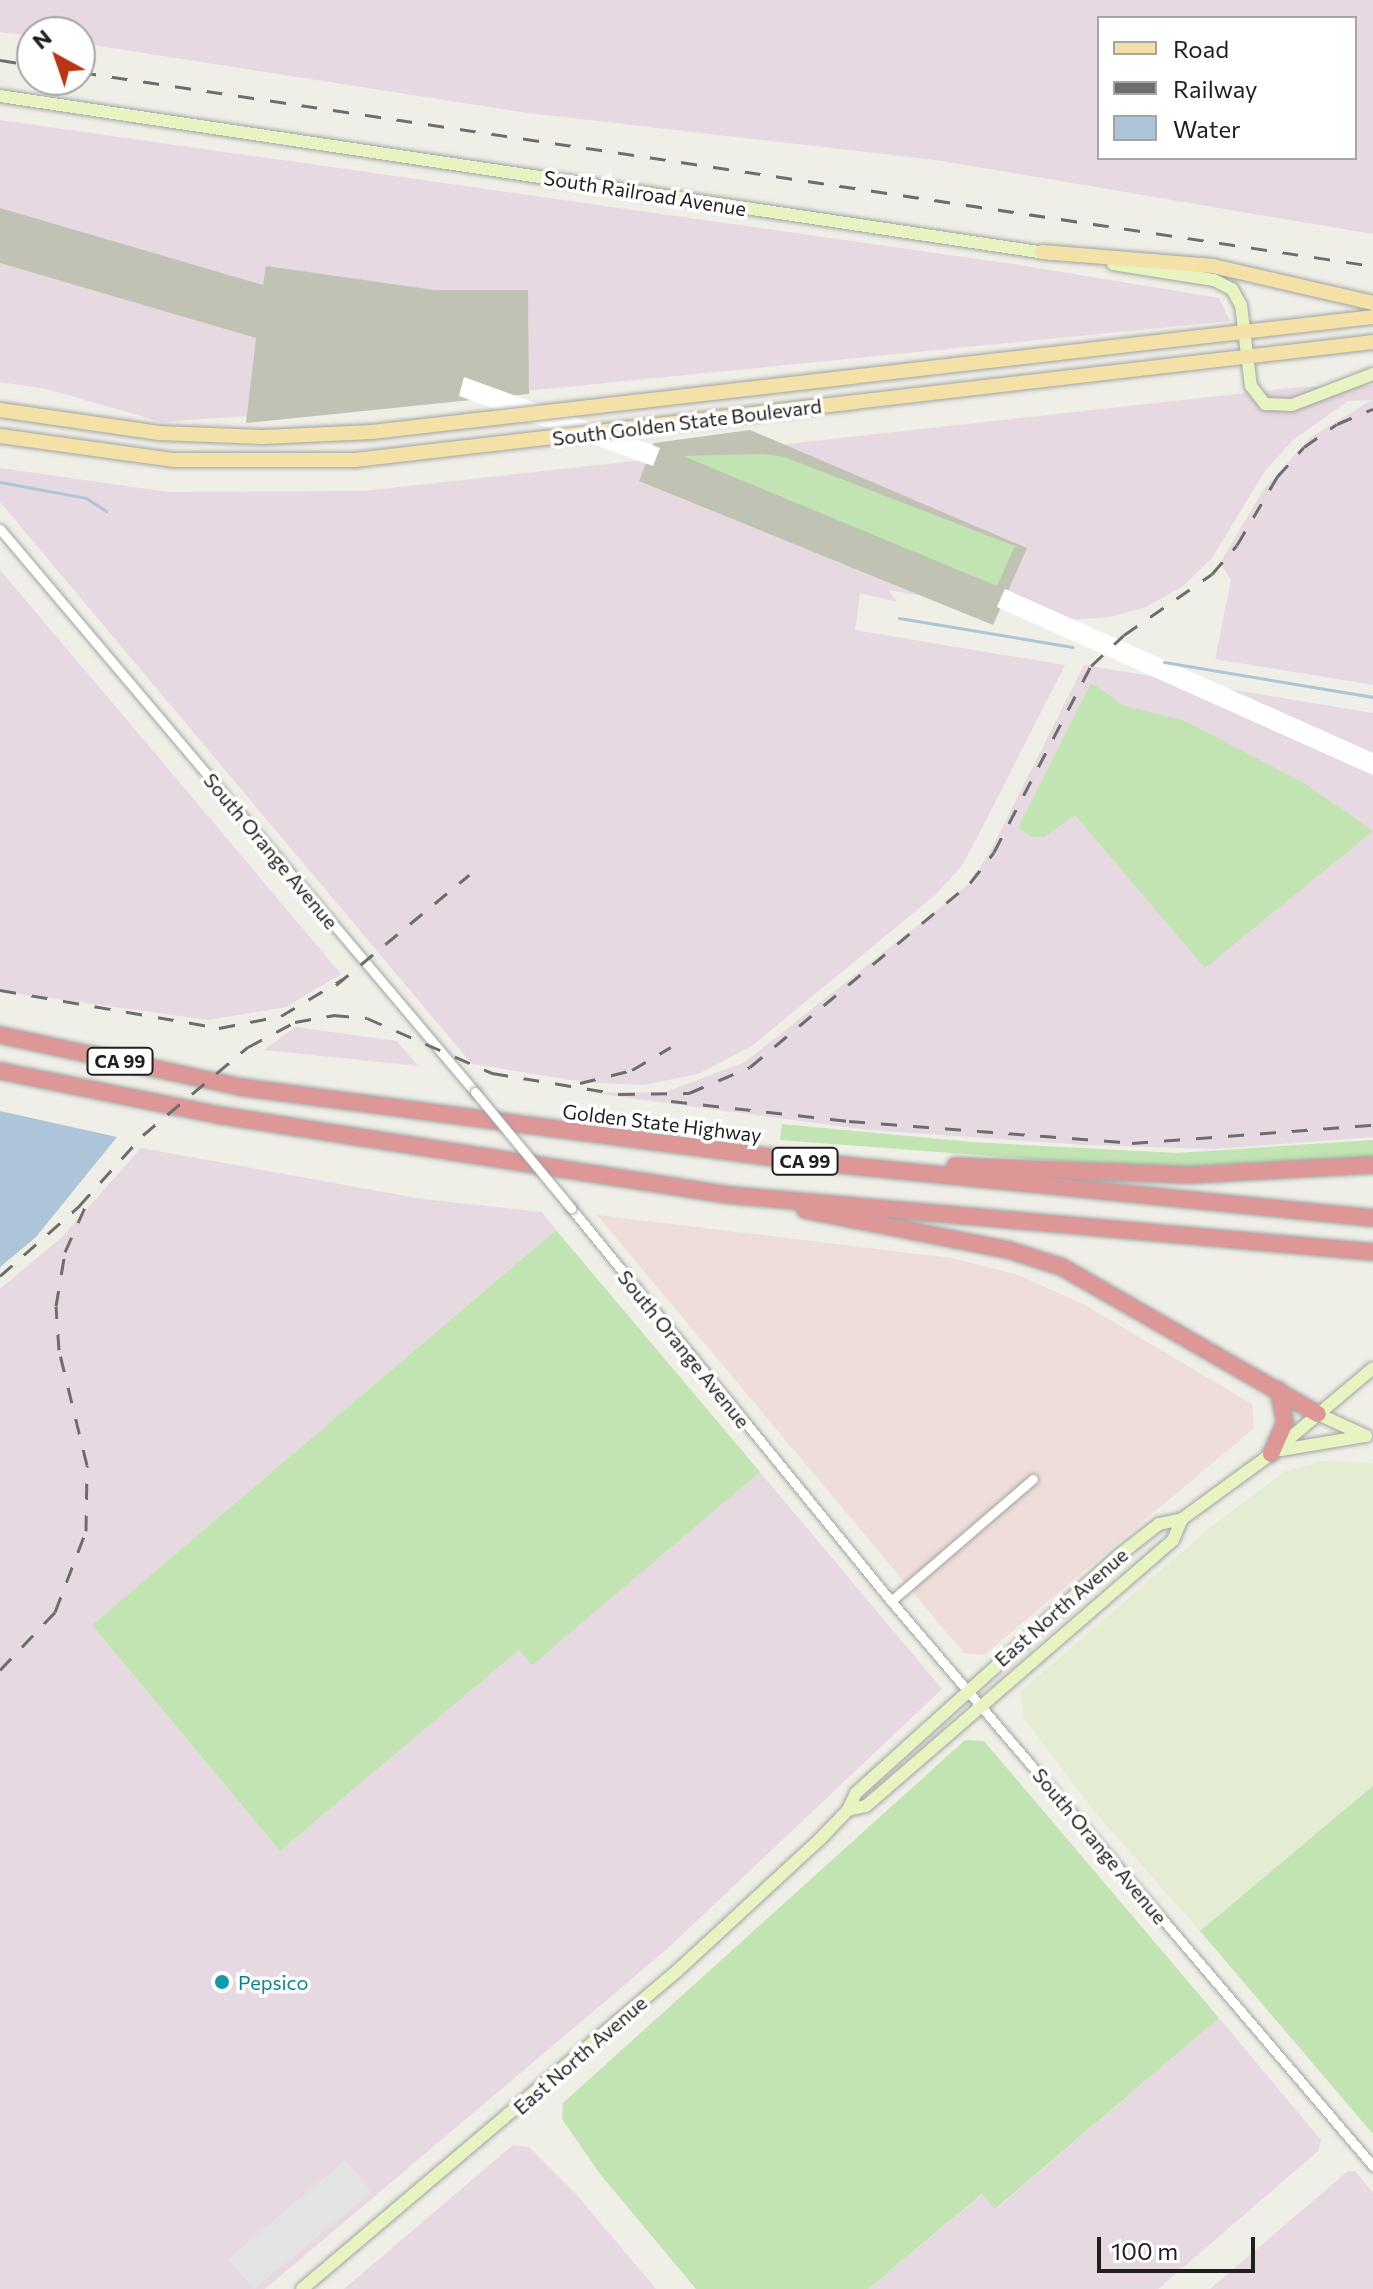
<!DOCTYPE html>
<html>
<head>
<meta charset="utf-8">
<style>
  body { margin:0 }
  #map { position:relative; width:1373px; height:2289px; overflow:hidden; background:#efeee7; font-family:Commissioner,sans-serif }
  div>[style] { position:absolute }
  .commercial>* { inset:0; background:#eeddd8 }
  .industrial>* { inset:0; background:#e7d9e2 }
  .construction>* { inset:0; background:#c0c3b3 }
  .farmland>* { inset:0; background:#e5ecd4 }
  .grass>* { inset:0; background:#c1e4b2 }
  .parking>* { inset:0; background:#e3e3e3 }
  .water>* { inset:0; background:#acc5d8 }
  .pier>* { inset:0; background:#fff }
  .stream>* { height:3px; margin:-1.5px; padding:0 1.5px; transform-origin:1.5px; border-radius:1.5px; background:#acc5d8 }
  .roads { filter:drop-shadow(0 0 2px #a3a3a3) drop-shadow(0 0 2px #a3a3a3) }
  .street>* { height:9px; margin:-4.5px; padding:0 4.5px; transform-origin:4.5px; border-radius:4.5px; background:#fff }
  .secondary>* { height:12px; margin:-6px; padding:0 6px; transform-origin:6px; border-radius:6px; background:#e7f3c0 }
  .primary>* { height:14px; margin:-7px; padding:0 7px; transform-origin:7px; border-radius:7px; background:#f3e1a8 }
  .highway>* { height:16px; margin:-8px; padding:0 8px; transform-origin:8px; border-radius:8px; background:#de9797 }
  .rail>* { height:3px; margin-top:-1.5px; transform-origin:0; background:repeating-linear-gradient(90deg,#6d6d6d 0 16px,transparent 0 32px) }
  .bridges { filter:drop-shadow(0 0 2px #a3a3a3) drop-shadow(0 0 2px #a3a3a3) }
  .street-bridge>* { height:9px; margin:-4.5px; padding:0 4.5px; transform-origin:4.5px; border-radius:4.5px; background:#fff }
  .dots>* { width:22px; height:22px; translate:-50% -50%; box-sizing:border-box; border:4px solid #fff; border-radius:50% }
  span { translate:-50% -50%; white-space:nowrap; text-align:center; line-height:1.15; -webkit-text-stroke:7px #fff; paint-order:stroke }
  .shield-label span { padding:2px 6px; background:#fff; border:2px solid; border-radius:6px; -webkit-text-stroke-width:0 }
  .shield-label { font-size:18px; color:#1f1f1f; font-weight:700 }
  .street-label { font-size:20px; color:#1f1f1f }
  .culture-label { font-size:20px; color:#0d838f }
  .left { translate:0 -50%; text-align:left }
  .legend { position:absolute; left:1097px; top:16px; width:260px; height:144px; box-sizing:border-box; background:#fff; border:2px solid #a5a5a5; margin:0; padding:10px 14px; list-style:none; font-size:24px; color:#1f1f1f }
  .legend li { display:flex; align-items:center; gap:16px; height:40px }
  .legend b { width:40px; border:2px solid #a5a5a5 }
  .north { position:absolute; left:16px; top:16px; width:80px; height:80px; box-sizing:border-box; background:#fff; border:2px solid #a5a5a5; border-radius:50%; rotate:320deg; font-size:22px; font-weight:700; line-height:32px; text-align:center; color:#1f1f1f }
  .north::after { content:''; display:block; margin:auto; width:28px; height:36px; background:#ba3515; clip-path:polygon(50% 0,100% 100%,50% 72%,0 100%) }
  .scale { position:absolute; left:1097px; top:2237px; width:158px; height:36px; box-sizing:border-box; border:4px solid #1f1f1f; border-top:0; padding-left:10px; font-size:24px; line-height:28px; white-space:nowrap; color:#1f1f1f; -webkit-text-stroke:6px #fff; paint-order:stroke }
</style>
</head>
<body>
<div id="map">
  <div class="commercial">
    <i style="clip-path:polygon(597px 1215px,951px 1258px,1018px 1275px,1083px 1304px,1252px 1404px,1254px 1428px,984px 1655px,964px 1653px)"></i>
  </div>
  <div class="industrial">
    <i style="clip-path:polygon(evenodd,0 0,1373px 0,1373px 234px,936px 160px,528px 113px,80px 43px,80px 32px,32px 32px,32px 36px,0 32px,0 0,1099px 18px,1355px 18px,1355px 158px,1099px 158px,1099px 18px)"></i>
    <i style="clip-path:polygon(0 120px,1013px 264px,1219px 298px,1230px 321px,333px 410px,161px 422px,47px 389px,0 382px)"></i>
    <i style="clip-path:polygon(1373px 385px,1373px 685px,1215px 659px,1231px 580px,1220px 563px,1264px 489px,1311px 437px,1372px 400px,1348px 401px,1292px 441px,1265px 471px,1212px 558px,1183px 586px,1146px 607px,1111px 617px,1071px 620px,888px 590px,897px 602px,860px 593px,855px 630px,1065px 665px,979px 834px,961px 867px,935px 895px,752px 1046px,698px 1074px,644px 1085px,590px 1083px,472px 1064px,0 502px,0 468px,168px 492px,364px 491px,1300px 387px)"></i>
    <i style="clip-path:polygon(0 570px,143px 739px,341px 974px,286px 1007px,209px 1020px,0 991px)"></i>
    <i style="clip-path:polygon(1084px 665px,1373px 713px,1373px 1137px,1215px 1149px,1085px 1145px,869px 1130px,592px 1093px,665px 1092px,745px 1062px,946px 903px,974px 879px,995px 842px)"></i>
    <i style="clip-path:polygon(295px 1027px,397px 1041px,418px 1066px,264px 1050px)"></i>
    <i style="clip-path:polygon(141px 1148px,422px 1199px,542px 1212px,556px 1230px,92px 1625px,280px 1851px,519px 1650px,532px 1664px,760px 1472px,942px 1689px,667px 1949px,265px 2289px,0 2289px,0 1289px,61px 1238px)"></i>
    <i style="clip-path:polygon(1219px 2018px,1321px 2140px,1318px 2151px,1158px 2289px,868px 2289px,983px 2194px,996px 2209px)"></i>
    <i style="clip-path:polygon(513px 2145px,529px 2147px,576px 2194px,656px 2289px,344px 2289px)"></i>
    <i style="clip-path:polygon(1348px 2171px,1355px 2171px,1373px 2193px,1373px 2289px,1210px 2289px)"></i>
  </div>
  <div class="construction">
    <i style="clip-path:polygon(0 208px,263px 285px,266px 266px,434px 290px,528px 290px,529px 394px,246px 423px,256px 338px,0 263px)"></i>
    <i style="clip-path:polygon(750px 430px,1027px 548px,993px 625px,639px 481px,654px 443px)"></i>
  </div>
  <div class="farmland">
    <i style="clip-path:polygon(1324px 1461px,1373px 1463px,1373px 1786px,1200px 1931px,1095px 1812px,1024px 1718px,1020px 1692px,1213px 1525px,1286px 1471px)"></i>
  </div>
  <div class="grass">
    <i style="clip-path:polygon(763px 454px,784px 457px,1015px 546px,997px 586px,683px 456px)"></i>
    <i style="clip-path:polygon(1091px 683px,1125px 706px,1185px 721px,1304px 783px,1373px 831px,1205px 968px,1075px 815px,1044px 837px,1032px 837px,1018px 828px)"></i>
    <i style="clip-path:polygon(782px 1124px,971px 1142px,1177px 1153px,1373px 1140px,1373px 1158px,1173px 1168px,1043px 1160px,780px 1140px)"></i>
    <i style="clip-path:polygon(556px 1230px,760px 1472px,532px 1665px,519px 1650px,280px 1851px,92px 1625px)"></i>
    <i style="clip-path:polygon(965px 1740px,984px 1741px,1219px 2018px,995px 2209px,982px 2194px,868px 2289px,696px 2289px,600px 2174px,562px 2119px,563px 2103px)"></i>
    <i style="clip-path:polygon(1373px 1786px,1373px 2134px,1200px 1931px)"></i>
  </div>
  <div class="parking">
    <i style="clip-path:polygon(345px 2160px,372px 2192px,254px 2289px,228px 2259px)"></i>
  </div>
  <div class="water">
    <i style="clip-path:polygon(0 1111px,117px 1137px,36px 1237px,0 1267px)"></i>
  </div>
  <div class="pier">
    <i style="clip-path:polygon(464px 377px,660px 448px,653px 466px,459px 396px)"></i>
    <i style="clip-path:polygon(1005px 589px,1373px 753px,1373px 775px,997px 607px)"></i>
  </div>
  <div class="stream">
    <i style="left:0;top:482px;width:87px;rotate:10.5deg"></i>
    <i style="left:86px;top:498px;width:24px;rotate:33deg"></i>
    <i style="left:899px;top:618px;width:176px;rotate:9.5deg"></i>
    <i style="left:1164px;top:662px;width:212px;rotate:9.5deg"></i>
  </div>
  <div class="roads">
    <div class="street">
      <i style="left:0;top:529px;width:737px;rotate:49.85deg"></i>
      <i style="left:571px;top:1208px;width:507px;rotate:50.85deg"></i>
      <i style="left:891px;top:1601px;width:743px;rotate:49.53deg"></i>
      <i style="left:891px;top:1601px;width:187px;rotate:-40.7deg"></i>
    </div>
    <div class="secondary">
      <i style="left:0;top:96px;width:1064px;rotate:8.54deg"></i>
      <i style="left:1113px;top:264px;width:102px;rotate:9deg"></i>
      <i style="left:1214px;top:280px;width:20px;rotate:27deg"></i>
      <i style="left:1232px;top:289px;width:18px;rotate:61deg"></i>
      <i style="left:1241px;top:305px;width:82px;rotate:83deg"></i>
      <i style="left:1251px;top:386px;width:23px;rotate:52deg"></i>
      <i style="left:1265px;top:404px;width:27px;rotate:2deg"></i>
      <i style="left:1292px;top:405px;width:87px;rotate:-20.9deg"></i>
      <i style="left:1318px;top:1414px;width:53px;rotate:24.6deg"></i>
      <i style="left:1281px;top:1450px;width:86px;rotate:-9.4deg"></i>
      <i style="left:848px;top:1810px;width:18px;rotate:-13deg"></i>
      <i style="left:866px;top:1806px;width:406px;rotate:-40.9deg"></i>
      <i style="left:1173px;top:1540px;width:23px;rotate:-67deg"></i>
      <i style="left:302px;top:2289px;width:492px;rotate:-40.3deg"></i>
      <i style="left:677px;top:1971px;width:196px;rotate:-42.7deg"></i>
      <i style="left:821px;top:1838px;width:39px;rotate:-46deg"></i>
      <i style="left:848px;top:1810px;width:19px;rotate:-65deg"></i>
      <i style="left:856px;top:1793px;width:353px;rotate:-42.1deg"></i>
      <i style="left:1118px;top:1556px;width:52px;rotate:-38deg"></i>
      <i style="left:1159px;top:1524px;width:24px;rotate:-12deg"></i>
      <i style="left:1182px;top:1519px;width:110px;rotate:-36.1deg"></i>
      <i style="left:1271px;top:1454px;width:133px;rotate:-40.1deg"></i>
    </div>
    <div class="primary">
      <i style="left:1042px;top:252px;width:172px;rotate:4.7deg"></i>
      <i style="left:1213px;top:266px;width:164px;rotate:13deg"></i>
      <i style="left:0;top:410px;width:161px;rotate:8.2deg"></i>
      <i style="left:159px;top:433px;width:104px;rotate:2.2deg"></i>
      <i style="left:263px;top:437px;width:109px;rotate:-2.6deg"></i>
      <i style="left:372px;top:432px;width:1008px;rotate:-6.55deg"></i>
      <i style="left:0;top:436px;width:176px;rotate:7.9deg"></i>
      <i style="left:174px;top:460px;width:181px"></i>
      <i style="left:355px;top:460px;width:1025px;rotate:-6.61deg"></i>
    </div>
    <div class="highway">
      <i style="left:0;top:1035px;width:246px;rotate:12.2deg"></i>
      <i style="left:240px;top:1087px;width:557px;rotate:7.53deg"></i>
      <i style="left:792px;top:1160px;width:584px;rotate:5.7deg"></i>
      <i style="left:0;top:1071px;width:222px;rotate:11.4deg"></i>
      <i style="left:218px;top:1115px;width:517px;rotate:8.9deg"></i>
      <i style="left:729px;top:1195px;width:647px;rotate:5.06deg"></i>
      <i style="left:955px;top:1166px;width:234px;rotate:2.2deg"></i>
      <i style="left:1189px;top:1175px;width:184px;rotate:-3.1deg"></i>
      <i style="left:805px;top:1210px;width:208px;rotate:11.1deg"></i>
      <i style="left:1009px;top:1250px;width:56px;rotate:17.8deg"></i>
      <i style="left:1062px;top:1267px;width:295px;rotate:29.9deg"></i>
      <i style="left:1271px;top:1454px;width:35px;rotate:-66deg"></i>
      <i style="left:1285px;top:1422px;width:33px;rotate:-102deg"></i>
    </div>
  </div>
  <div class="rail">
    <i style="left:0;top:60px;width:32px;rotate:9deg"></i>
    <i style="left:80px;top:72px;width:1307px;rotate:8.53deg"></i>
    <i style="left:336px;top:985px;width:173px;rotate:-39.6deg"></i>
    <i style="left:0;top:990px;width:222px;rotate:9.8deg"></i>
    <i style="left:219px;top:1028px;width:63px;rotate:-11deg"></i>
    <i style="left:281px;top:1016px;width:72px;rotate:-30.8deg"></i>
    <i style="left:580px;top:1083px;width:54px;rotate:-14deg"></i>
    <i style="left:632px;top:1070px;width:45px;rotate:-30.5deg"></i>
    <i style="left:671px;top:1101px;width:179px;rotate:6.4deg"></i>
    <i style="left:849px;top:1121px;width:284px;rotate:4.4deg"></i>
    <i style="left:1132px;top:1143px;width:242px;rotate:-4.3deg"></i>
    <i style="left:0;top:1276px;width:106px;rotate:-41.5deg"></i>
    <i style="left:79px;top:1206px;width:96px;rotate:-48deg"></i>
    <i style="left:143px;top:1135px;width:137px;rotate:-40deg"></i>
    <i style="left:248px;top:1047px;width:53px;rotate:-28deg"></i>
    <i style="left:295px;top:1022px;width:39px;rotate:-10deg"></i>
    <i style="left:333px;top:1015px;width:34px;rotate:5deg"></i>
    <i style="left:367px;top:1018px;width:137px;rotate:23.7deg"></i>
    <i style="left:492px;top:1073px;width:129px;rotate:9.4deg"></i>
    <i style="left:619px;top:1094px;width:70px;rotate:-0.8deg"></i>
    <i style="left:689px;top:1093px;width:66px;rotate:-23.1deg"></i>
    <i style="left:750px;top:1067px;width:287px;rotate:-39.9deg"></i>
    <i style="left:970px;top:883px;width:39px;rotate:-52deg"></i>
    <i style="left:994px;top:852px;width:210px;rotate:-62.5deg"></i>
    <i style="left:1091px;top:666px;width:45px;rotate:-43.2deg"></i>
    <i style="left:1124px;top:635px;width:107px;rotate:-34.7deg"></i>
    <i style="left:1212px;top:574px;width:38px;rotate:-49deg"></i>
    <i style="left:1237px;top:545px;width:79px;rotate:-59.5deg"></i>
    <i style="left:1277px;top:477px;width:40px;rotate:-48deg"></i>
    <i style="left:1304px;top:447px;width:40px;rotate:-34.9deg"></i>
    <i style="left:1337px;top:424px;width:39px;rotate:-23deg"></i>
    <i style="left:0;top:1670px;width:80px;rotate:-46.5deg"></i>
    <i style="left:55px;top:1612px;width:87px;rotate:-69.1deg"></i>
    <i style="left:86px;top:1531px;width:66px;rotate:-89.1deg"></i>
    <i style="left:87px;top:1465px;width:118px;rotate:-103.7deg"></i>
    <i style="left:59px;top:1350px;width:44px;rotate:-93.9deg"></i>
    <i style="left:56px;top:1306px;width:55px;rotate:-80.5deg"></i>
    <i style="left:65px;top:1252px;width:49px;rotate:-66deg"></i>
  </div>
  <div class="bridges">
    <div class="street-bridge">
      <i style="left:475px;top:1092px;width:151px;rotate:50.4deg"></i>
    </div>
  </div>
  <div class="dots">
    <i style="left:222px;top:1982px;background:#0f9aa8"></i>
  </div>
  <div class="shield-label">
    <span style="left:120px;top:1061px">CA 99</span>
    <span style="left:805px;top:1161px">CA 99</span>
  </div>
  <div class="street-label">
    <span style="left:645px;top:193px;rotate:9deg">South Railroad Avenue</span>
    <span style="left:687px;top:422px;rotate:-7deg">South Golden State Boulevard</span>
    <span style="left:271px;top:851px;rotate:50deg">South Orange Avenue</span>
    <span style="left:662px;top:1123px;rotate:7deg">Golden State Highway</span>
    <span style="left:684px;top:1349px;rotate:51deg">South Orange Avenue</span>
    <span style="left:1061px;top:1607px;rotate:-41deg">East North Avenue</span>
    <span style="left:1100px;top:1846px;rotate:50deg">South Orange Avenue</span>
    <span style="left:580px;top:2055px;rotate:-41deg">East North Avenue</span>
  </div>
  <div class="culture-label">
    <span class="left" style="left:238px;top:1982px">Pepsico</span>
  </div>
  <ul class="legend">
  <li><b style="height:10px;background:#f3e1a8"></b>Road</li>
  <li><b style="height:10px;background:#6d6d6d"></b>Railway</li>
  <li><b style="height:22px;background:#acc5d8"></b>Water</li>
  </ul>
  <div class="north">N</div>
  <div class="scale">100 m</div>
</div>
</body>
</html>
